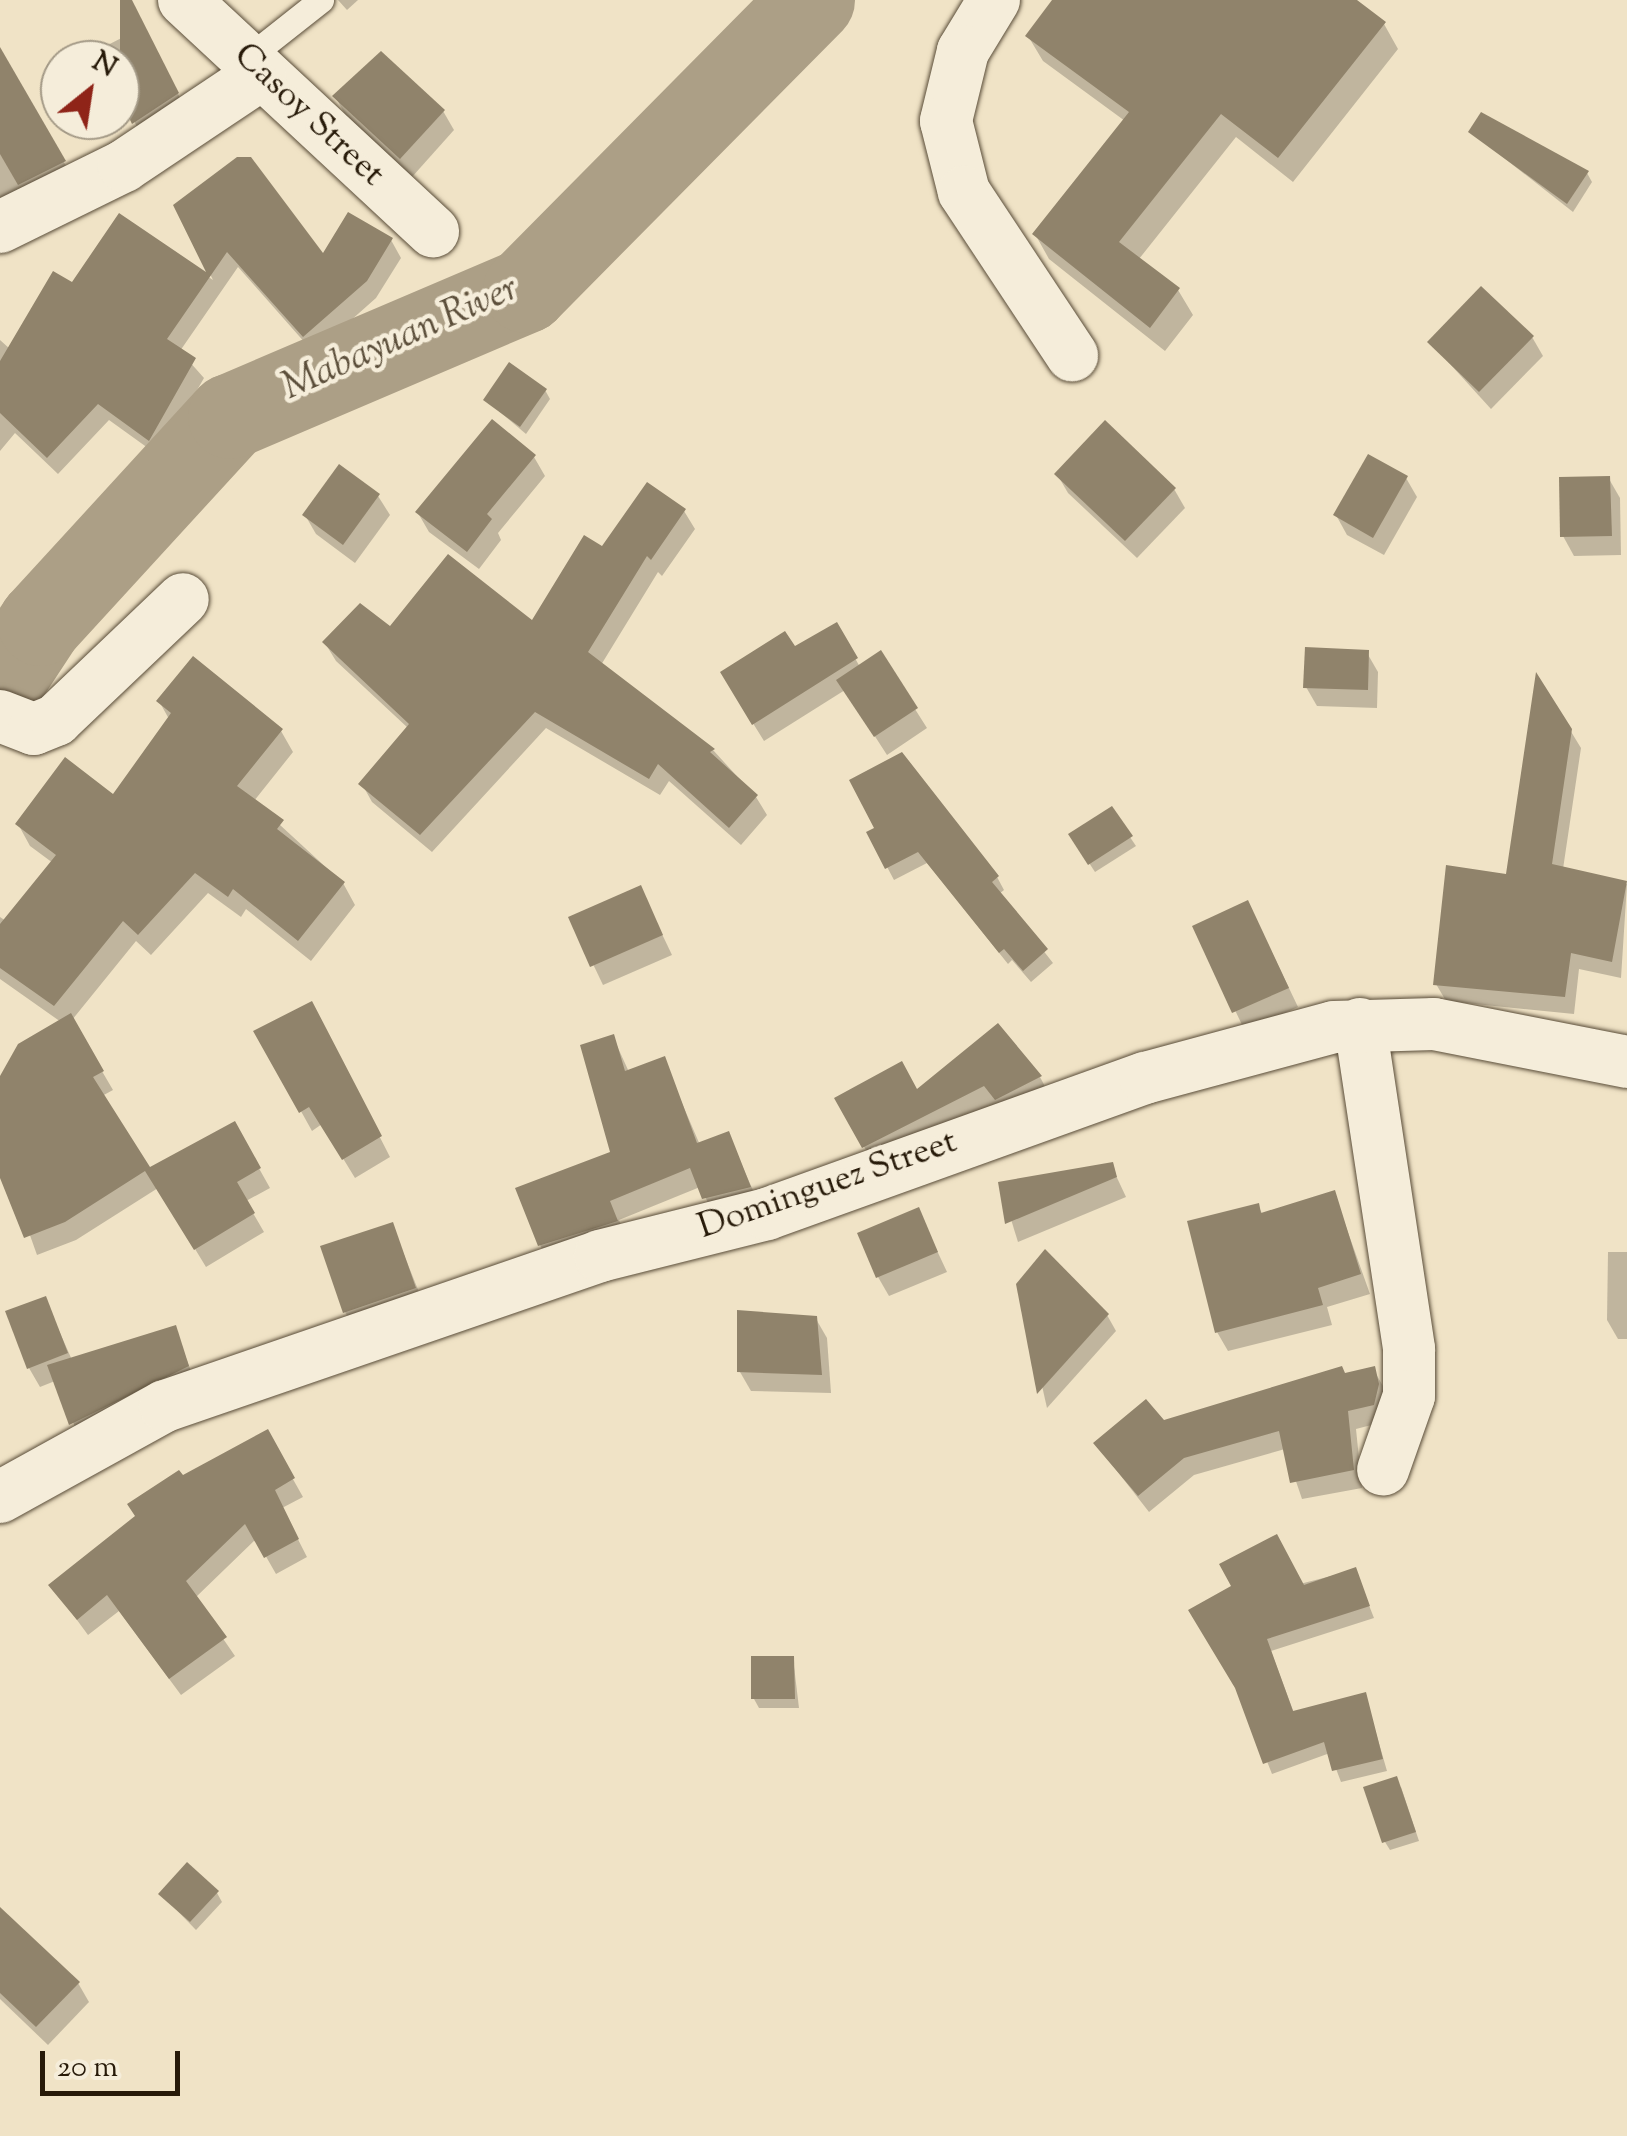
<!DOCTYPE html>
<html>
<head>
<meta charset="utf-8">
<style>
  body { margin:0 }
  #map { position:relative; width:1627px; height:2136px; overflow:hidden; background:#f0e3c6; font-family:"Sorts Mill Goudy",serif }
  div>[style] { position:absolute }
  .shadow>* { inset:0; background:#0003 }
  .river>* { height:85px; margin:-42.5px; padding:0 42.5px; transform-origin:42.5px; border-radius:42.5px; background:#ac9f86 }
  .building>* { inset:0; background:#90836b }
  .roads { filter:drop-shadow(0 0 2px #594c38) drop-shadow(0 0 2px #594c38) }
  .service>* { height:25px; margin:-12.5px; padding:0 12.5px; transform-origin:12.5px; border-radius:12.5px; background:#f5edda }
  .minor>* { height:52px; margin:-26px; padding:0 26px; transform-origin:26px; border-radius:26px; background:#f5edda }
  span { translate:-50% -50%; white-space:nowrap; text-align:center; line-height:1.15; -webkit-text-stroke:9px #f5edda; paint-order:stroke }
  .street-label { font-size:35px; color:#271a09 }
  .water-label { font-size:38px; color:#5c4f3b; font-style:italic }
  .north { position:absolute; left:40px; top:40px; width:100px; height:100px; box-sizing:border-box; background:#f5edda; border:2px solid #a39986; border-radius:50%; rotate:30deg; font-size:28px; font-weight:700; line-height:40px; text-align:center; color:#271a09 }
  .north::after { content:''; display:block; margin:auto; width:35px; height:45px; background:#8f2418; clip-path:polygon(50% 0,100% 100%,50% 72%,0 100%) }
  .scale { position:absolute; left:40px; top:2051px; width:140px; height:45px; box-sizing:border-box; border:5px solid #271a09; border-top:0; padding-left:12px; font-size:30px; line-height:35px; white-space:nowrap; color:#271a09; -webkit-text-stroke:8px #f5edda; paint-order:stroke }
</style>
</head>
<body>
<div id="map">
  <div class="shadow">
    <i style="clip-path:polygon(338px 0,358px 0,347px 10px)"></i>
    <i style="clip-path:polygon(1054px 0,1353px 0,1384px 24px,1398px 49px,1293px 182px,1236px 137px,1139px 259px,1178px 290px,1193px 315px,1165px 351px,1049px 259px,1035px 234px,1125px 121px,1043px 61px,1028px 36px)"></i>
    <i style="clip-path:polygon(143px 27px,188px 113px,145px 142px,120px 94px,120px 60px,103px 60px,98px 50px)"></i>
    <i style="clip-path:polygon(20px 86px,73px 178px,0 214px,0 97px)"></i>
    <i style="clip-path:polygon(335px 96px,443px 111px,454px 130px,412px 177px,346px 116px)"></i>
    <i style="clip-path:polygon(1471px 132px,1587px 173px,1592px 182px,1573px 212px)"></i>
    <i style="clip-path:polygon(176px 206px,323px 258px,391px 240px,401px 258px,376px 298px,314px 353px,238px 267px,180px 351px,204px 378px,159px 456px,109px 420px,58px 474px,15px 433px,0 451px,0 340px,10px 349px,72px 286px,120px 216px,213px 280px)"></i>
    <i style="clip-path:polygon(1532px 337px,1543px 356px,1491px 409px,1430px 342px)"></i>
    <i style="clip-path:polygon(545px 390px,550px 399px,526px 434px,486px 400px)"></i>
    <i style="clip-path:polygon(534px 457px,545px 476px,498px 533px,501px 540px,479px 569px,429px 532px,418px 513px)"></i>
    <i style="clip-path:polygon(340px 468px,378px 496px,390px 515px,355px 563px,316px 534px,305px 515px)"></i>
    <i style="clip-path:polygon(1057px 474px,1174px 489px,1185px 508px,1137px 558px,1068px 493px)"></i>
    <i style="clip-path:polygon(1406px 478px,1417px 497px,1384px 555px,1347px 535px,1336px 515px)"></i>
    <i style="clip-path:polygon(1609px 479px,1620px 498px,1621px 555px,1574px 556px,1563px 536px)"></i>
    <i style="clip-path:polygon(684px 511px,695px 529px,662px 576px,658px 572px,601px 665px,713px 750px,756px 797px,767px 815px,741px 845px,669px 781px,660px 795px,546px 728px,432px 852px,372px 802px,362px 784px,408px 728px,336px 661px,325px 643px,390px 629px,533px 624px,603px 550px)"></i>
    <i style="clip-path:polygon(836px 625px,860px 667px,880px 654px,927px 728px,887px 755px,845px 690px,764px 741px,733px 691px)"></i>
    <i style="clip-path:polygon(1367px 653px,1378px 672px,1377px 708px,1317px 706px,1306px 687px)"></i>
    <i style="clip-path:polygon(159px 701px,281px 731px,293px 752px,254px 801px,343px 883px,355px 905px,311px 961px,246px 909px,241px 917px,208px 893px,151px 955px,136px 941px,72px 1020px,113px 1090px,102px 1096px,149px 1170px,234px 1124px,270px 1188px,246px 1201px,264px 1232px,206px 1267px,158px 1188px,76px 1240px,37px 1255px,0 1151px,0 1081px,61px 1022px,0 979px,0 917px,6px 921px,53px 863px,30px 846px,18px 824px,113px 798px,169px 719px)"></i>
    <i style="clip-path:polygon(1570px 730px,1581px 748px,1563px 869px,1627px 884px,1621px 978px,1579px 969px,1574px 1014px,1446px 1001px,1436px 984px,1509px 877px)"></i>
    <i style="clip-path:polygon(1111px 809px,1136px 846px,1095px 872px,1076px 843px)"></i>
    <i style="clip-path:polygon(869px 833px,997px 877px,1004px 890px,999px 894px,1053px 963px,1031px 982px,1012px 960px,1008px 964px,927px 863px,894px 880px)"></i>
    <i style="clip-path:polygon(640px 888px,672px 955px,603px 985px,571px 918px)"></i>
    <i style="clip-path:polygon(1258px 923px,1298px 1007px,1245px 1031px,1195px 927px)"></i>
    <i style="clip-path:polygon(322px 1024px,390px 1157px,355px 1178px,322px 1124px,312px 1131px,257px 1032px)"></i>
    <i style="clip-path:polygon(613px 1037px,629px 1072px,663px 1059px,700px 1145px,728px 1134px,760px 1206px,716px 1218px,700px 1187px,619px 1220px,627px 1240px,551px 1264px,540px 1245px,613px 1154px)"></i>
    <i style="clip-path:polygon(1040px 1077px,1050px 1096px,875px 1166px,837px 1099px)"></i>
    <i style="clip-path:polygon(1111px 1165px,1126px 1197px,1018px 1242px,1000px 1184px)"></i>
    <i style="clip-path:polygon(1334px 1193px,1370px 1294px,1327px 1307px,1332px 1325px,1228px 1351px,1217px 1332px,1258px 1206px,1263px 1215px)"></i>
    <i style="clip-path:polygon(918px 1210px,947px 1272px,889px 1296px,878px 1277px)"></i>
    <i style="clip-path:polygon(392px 1225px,425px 1307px,356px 1331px,345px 1312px)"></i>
    <i style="clip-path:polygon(1608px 1252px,1627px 1252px,1627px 1339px,1618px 1339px,1607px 1320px)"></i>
    <i style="clip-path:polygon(1019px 1284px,1107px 1315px,1116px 1331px,1047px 1408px)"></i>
    <i style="clip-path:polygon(45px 1299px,72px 1360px,175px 1328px,195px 1382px,80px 1438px,55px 1381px,40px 1387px,29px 1368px)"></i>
    <i style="clip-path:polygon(816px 1319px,827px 1338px,831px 1393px,751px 1391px,740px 1372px)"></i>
    <i style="clip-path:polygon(1373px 1369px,1383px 1386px,1383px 1422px,1356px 1429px,1362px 1488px,1302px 1499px,1285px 1449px,1194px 1475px,1149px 1512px,1096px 1444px)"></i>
    <i style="clip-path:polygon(267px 1433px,303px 1497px,282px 1508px,307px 1557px,276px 1574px,256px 1539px,195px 1598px,235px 1656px,181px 1695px,119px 1611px,88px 1635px,52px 1586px,182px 1478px)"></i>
    <i style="clip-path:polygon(1355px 1570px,1374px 1618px,1271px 1651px,1294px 1713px,1365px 1695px,1387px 1771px,1341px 1782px,1330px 1753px,1272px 1774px,1238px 1688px,1192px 1611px)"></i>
    <i style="clip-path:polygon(793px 1658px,799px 1708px,759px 1708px,754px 1699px)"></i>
    <i style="clip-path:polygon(1401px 1787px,1419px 1841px,1390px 1850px,1385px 1842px)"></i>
    <i style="clip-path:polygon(217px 1893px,222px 1902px,196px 1930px,161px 1894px)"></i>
    <i style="clip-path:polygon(0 1923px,78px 1983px,89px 2002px,48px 2045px,0 1999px)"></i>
  </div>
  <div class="river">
    <i style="left:0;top:684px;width:73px;rotate:-56.7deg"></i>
    <i style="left:40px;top:623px;width:281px;rotate:-47.5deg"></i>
    <i style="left:230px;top:416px;width:321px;rotate:-23.1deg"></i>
    <i style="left:525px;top:290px;width:408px;rotate:-45.3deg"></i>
  </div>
  <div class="building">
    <i style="clip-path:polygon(120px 0,132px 0,179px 93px,132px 124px,120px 99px)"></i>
    <i style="clip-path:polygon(1052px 0,1357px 0,1386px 22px,1278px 158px,1221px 114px,1119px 242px,1180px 288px,1150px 328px,1032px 234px,1129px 112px,1025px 36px)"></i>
    <i style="clip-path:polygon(0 47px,66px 161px,18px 185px,0 154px)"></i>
    <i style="clip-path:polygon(381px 51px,445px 110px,400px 159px,332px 96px)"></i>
    <i style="clip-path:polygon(1481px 112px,1589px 171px,1567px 204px,1468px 132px)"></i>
    <i style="clip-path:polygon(237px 157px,251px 157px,323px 253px,348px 212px,393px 238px,367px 281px,303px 337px,227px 252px,167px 339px,196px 358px,149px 441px,98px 404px,47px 458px,0 413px,0 361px,53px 271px,72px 282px,119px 213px,206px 272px,173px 205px)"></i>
    <i style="clip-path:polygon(1481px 286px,1534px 336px,1479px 392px,1427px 342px)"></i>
    <i style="clip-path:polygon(509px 362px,547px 389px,520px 427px,483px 400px)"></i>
    <i style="clip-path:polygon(492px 419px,536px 455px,487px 514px,492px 519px,467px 552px,415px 512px)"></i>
    <i style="clip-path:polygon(1105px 420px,1176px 488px,1125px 541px,1054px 474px)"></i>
    <i style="clip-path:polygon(1368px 454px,1408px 476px,1373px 538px,1333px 515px)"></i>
    <i style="clip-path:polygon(339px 464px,380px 494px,343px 545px,302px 515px)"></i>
    <i style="clip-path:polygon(1610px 476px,1612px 536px,1560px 537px,1559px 477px)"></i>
    <i style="clip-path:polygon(647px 482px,686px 509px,651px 560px,647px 556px,588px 652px,715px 749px,710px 752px,758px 795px,729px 828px,658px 764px,649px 779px,535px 712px,420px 835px,358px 784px,409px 724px,322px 642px,360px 603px,390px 626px,448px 554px,532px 620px,584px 535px,602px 546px)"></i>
    <i style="clip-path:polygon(837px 622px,858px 658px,752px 725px,720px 672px,785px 631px,795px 646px)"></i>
    <i style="clip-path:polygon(1305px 647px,1369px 650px,1368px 690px,1303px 688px)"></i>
    <i style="clip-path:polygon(881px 650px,918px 708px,874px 737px,836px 680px)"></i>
    <i style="clip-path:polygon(193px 656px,283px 729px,237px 786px,284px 820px,277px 829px,345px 882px,298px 941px,233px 889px,228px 897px,195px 873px,138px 935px,123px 921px,54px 1006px,0 968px,0 924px,56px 855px,15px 824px,65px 757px,113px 794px,171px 713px,156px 701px)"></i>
    <i style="clip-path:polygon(1536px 672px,1572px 729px,1552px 864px,1627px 881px,1612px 962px,1571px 953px,1565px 997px,1433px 985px,1446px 865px,1506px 874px)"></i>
    <i style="clip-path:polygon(902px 752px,999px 876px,992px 882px,1048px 949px,1023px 971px,1004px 949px,999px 953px,918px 852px,885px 869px,866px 832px,874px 828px,849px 780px)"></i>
    <i style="clip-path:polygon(1112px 806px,1133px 836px,1088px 865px,1068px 834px)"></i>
    <i style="clip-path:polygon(641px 885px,663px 935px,590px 967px,568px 917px)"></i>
    <i style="clip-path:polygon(1248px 900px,1289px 988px,1232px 1013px,1192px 926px)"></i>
    <i style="clip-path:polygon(312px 1001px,382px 1136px,342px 1160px,309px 1107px,299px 1113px,253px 1031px)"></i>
    <i style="clip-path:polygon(71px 1013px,104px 1071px,93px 1077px,150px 1167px,235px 1121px,261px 1168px,237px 1182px,255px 1213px,194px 1250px,145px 1171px,65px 1222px,24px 1238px,0 1178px,0 1076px,18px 1044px)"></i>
    <i style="clip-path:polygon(998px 1023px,1042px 1076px,995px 1100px,984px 1086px,862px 1148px,834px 1098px,902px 1061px,917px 1089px)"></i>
    <i style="clip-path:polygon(614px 1034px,625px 1071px,665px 1056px,697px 1143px,729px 1131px,751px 1187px,702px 1199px,690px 1168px,610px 1201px,618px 1221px,538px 1246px,515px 1188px,610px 1152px,580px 1045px)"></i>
    <i style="clip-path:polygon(1113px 1162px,1117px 1177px,1005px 1224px,998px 1182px)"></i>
    <i style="clip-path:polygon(1335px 1190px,1361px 1274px,1318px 1288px,1323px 1305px,1215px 1333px,1187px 1221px,1259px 1203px,1261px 1213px)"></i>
    <i style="clip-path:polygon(919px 1207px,938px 1252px,876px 1278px,857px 1233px)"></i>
    <i style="clip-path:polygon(393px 1222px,416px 1288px,343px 1313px,320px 1246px)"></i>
    <i style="clip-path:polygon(1045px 1249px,1109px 1314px,1037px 1394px,1016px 1284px)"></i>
    <i style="clip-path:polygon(46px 1296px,68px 1353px,27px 1369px,5px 1311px)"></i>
    <i style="clip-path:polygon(737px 1310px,817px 1316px,822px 1375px,737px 1372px)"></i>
    <i style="clip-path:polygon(176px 1325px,189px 1366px,69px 1425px,47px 1365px)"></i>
    <i style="clip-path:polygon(1342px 1366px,1345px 1373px,1375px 1366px,1379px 1384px,1374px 1405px,1348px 1411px,1354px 1470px,1290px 1483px,1279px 1431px,1184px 1458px,1138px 1496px,1093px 1443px,1146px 1399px,1164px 1420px)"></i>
    <i style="clip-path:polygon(268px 1429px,295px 1478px,275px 1490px,299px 1539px,264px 1558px,245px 1524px,186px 1581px,227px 1637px,169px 1679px,107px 1595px,77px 1620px,48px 1585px,135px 1516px,127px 1504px,179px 1470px,183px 1475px)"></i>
    <i style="clip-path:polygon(1277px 1534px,1304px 1585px,1356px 1567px,1370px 1606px,1267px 1639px,1293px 1711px,1366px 1692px,1383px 1759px,1332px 1771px,1324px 1742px,1263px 1764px,1235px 1688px,1188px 1610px,1231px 1586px,1219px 1564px)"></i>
    <i style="clip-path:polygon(751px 1656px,794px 1656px,795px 1699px,751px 1699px)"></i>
    <i style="clip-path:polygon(1397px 1776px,1416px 1832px,1382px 1843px,1363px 1787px)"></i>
    <i style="clip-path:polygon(187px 1862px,219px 1891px,190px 1922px,158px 1894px)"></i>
    <i style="clip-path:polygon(0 1907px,80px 1982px,36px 2027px,0 1993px)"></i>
  </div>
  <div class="roads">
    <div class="service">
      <i style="left:245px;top:60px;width:97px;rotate:-38.3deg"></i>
    </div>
    <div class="minor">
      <i style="left:184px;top:0;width:340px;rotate:42.9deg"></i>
      <i style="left:994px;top:0;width:60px;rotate:121.3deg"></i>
      <i style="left:963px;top:51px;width:72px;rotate:103.7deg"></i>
      <i style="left:946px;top:121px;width:73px;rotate:75.8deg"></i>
      <i style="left:964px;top:192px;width:196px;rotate:56.5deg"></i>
      <i style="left:0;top:227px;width:138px;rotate:-26.2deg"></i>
      <i style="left:124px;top:166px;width:164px;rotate:-33.8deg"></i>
      <i style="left:0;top:716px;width:36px;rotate:21deg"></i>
      <i style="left:34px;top:729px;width:24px;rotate:-22deg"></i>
      <i style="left:56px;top:720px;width:175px;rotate:-43.6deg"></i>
      <i style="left:1360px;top:1024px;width:329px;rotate:81.4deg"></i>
      <i style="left:1409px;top:1349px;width:47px;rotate:90deg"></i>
      <i style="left:1409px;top:1396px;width:78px;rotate:109.4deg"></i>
      <i style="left:0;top:1497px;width:188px;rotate:-28.9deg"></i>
      <i style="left:165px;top:1406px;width:460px;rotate:-19deg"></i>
      <i style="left:600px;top:1256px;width:172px;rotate:-14.1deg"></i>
      <i style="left:767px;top:1214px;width:402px;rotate:-19.8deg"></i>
      <i style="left:1145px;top:1078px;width:196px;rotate:-15.1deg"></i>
      <i style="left:1334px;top:1027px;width:100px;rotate:-1.7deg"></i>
      <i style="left:1434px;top:1024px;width:197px;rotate:11.1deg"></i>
    </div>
  </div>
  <div class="street-label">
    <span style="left:308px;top:116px;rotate:43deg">Casoy Street</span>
    <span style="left:828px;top:1186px;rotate:-19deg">Dominguez Street</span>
  </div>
  <div class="water-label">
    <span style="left:401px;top:340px;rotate:-24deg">Mabayuan River</span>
  </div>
  <div class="north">N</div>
  <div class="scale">20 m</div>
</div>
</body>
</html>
